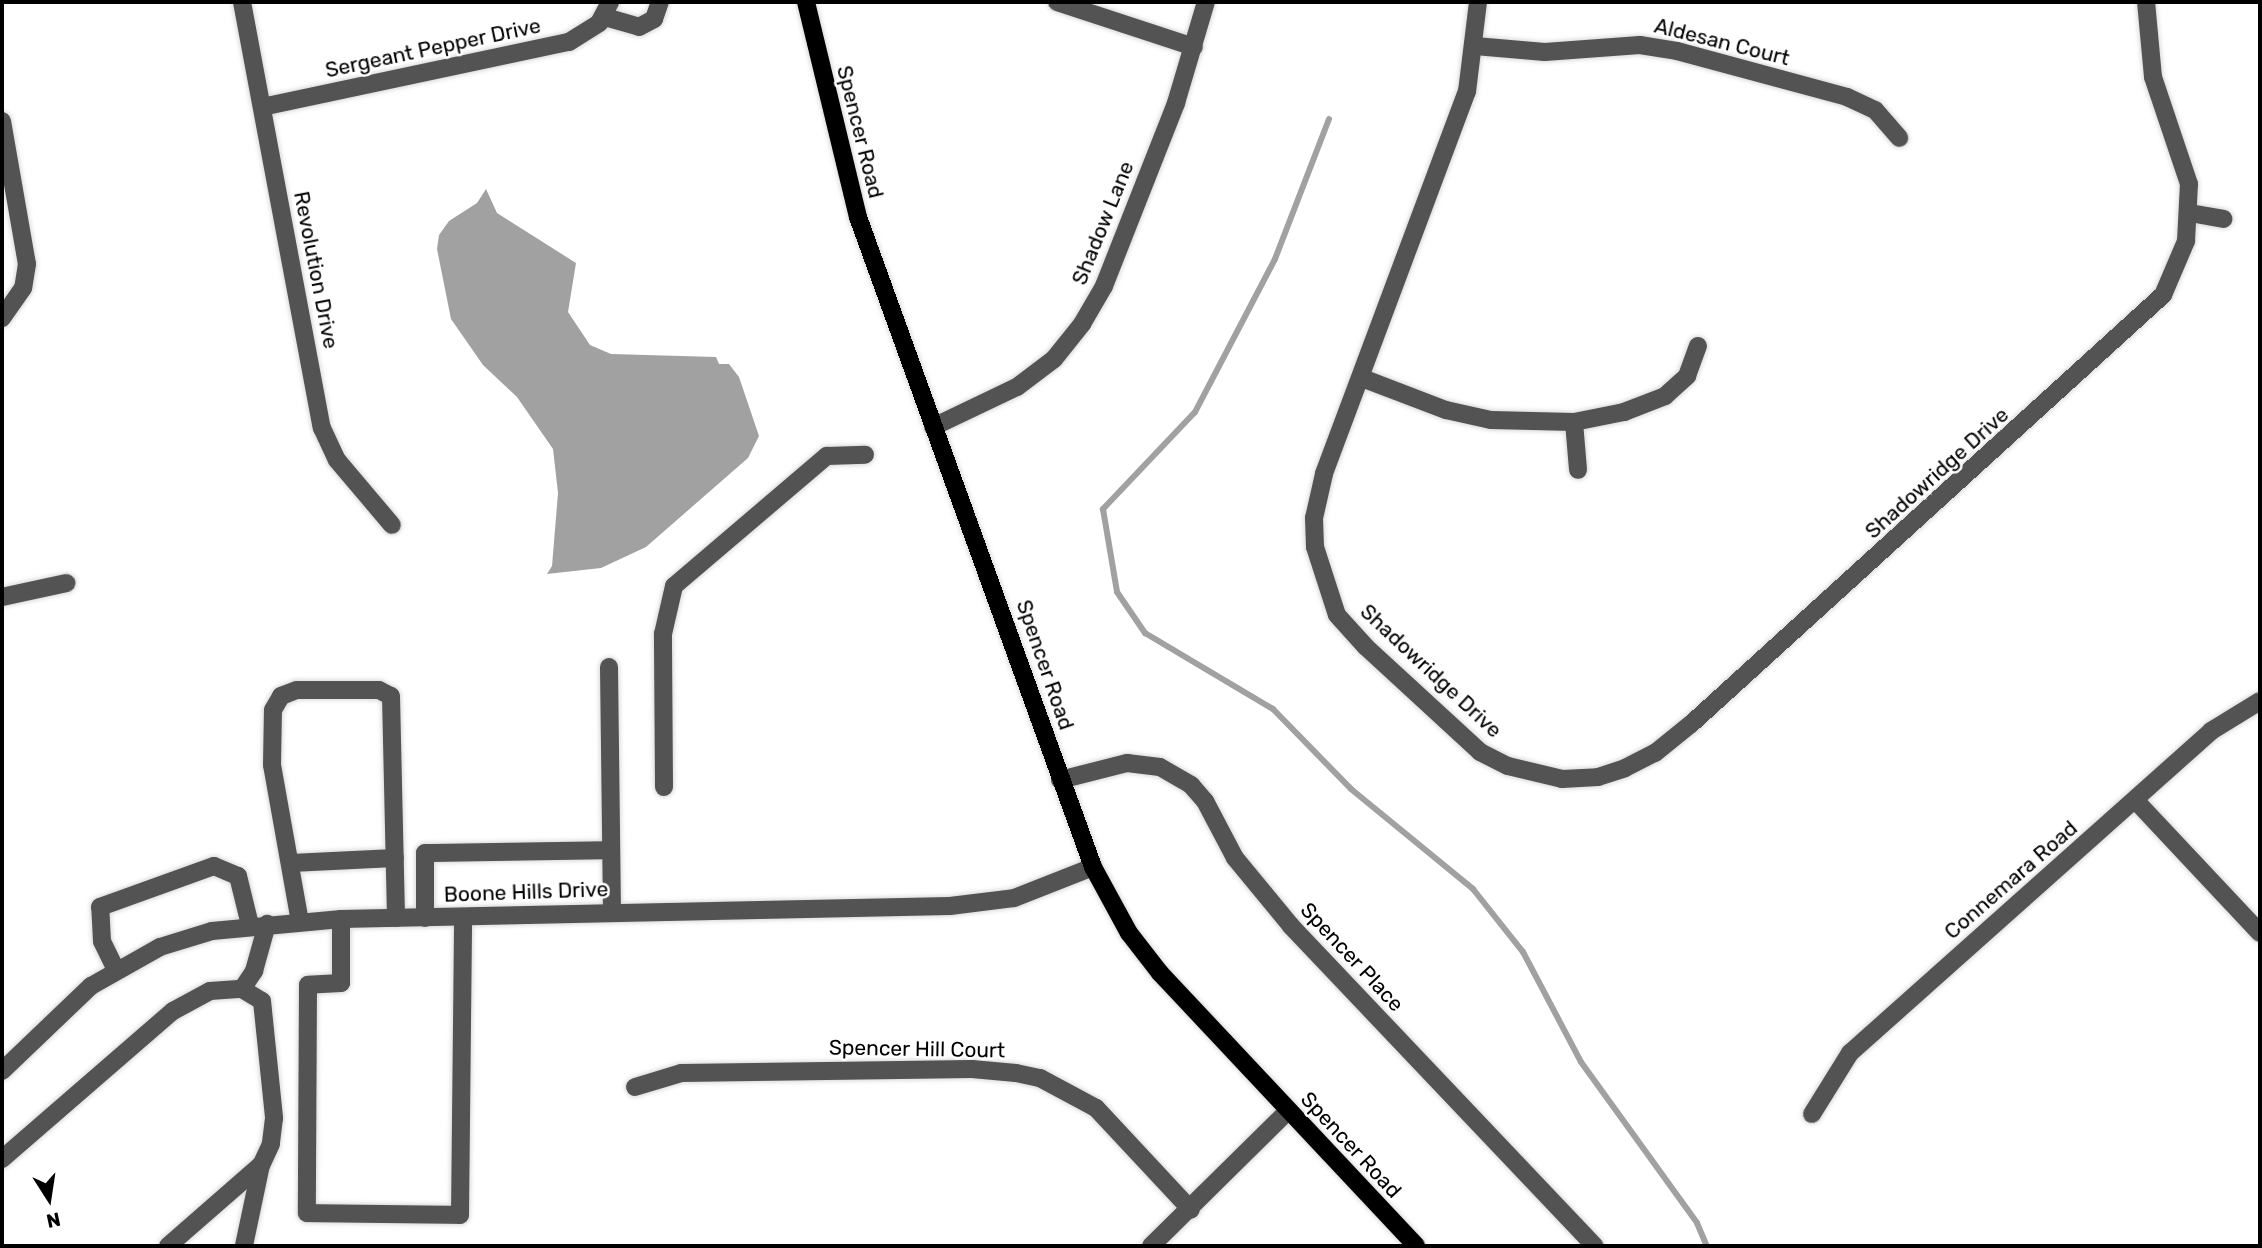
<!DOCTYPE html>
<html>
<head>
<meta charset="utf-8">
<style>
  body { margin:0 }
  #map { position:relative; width:2262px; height:1248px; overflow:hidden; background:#fff; font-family:Rubik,sans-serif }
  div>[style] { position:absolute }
  .water>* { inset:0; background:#a1a1a1 }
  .stream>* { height:6px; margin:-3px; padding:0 3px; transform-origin:3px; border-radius:3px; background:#a1a1a1 }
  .roads { filter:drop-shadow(0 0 2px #dbdbdb) drop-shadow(0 0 2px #dbdbdb) }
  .minor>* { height:18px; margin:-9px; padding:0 9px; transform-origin:9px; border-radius:9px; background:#535353 }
  .major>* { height:18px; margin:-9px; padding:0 9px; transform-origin:9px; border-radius:9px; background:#000 }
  span { translate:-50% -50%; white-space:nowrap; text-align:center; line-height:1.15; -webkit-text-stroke:5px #fff; paint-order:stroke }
  .street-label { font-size:21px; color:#000 }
  .frame { position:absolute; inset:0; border:4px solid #000; pointer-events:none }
  .north { position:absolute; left:14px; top:1164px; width:70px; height:70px; -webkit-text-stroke:5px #fff; paint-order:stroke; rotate:168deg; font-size:19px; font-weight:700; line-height:28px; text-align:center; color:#000 }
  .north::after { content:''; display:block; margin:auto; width:24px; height:32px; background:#000; clip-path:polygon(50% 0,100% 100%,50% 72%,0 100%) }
</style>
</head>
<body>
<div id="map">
  <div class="water">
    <i style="clip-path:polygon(486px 189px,497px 213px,576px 263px,568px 312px,590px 345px,611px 354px,716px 357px,719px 364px,729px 364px,739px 377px,759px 436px,748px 458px,646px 547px,601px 568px,547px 574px,552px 566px,558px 493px,553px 449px,517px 397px,483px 365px,451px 319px,437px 249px,439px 235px,449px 221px,477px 203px)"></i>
  </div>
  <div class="stream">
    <i style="left:1329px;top:119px;width:150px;rotate:111.1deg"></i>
    <i style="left:1275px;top:259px;width:173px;rotate:117.6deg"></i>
    <i style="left:1195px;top:412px;width:134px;rotate:133.5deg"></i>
    <i style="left:1103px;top:509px;width:84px;rotate:80.4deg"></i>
    <i style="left:1117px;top:592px;width:50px;rotate:55.7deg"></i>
    <i style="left:1145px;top:633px;width:149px;rotate:30.7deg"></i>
    <i style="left:1273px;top:709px;width:112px;rotate:45.7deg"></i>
    <i style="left:1351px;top:789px;width:158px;rotate:39.3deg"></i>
    <i style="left:1473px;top:889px;width:80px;rotate:51.6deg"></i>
    <i style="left:1523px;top:952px;width:124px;rotate:62.2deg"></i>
    <i style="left:1581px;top:1062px;width:198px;rotate:54.2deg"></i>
    <i style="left:1697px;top:1223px;width:25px;rotate:67deg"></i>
  </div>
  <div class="roads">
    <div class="minor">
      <i style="left:242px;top:2px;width:433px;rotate:79.4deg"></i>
      <i style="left:322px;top:428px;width:35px;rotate:65deg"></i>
      <i style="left:337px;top:460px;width:85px;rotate:49.8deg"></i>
      <i style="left:1057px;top:2px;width:144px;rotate:18.2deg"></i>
      <i style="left:1478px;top:2px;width:90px;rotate:97deg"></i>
      <i style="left:1467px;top:91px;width:409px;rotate:110.5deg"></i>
      <i style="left:1324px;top:474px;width:45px;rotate:102.8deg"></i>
      <i style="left:1314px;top:518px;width:29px;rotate:88deg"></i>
      <i style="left:1315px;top:547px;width:71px;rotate:72.1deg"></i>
      <i style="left:1337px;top:615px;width:43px;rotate:47.8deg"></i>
      <i style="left:1366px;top:647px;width:155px;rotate:42.6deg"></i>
      <i style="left:1480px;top:752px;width:31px;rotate:27deg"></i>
      <i style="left:1508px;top:766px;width:56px;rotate:13.5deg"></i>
      <i style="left:1562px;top:779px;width:36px;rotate:-3deg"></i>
      <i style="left:1598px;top:777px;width:28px;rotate:-18deg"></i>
      <i style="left:1625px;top:768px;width:34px;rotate:-27deg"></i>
      <i style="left:1655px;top:753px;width:46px;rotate:-38.9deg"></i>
      <i style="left:1691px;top:724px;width:638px;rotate:-42.27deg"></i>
      <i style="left:2163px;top:295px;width:59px;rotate:-66.9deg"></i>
      <i style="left:2186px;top:241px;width:57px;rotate:-87deg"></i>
      <i style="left:2189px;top:184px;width:113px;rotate:-108.6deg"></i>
      <i style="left:2153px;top:77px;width:75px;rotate:-95.3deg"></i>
      <i style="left:605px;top:17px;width:35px;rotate:16deg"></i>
      <i style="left:639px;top:27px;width:17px;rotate:-28deg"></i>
      <i style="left:654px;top:19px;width:18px;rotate:-71deg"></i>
      <i style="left:1475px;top:46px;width:70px;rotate:4.9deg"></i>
      <i style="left:1545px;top:52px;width:95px;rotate:-4.2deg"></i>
      <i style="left:1640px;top:45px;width:37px;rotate:9deg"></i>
      <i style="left:1677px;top:51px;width:176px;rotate:15.1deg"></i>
      <i style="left:1847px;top:97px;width:31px;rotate:25deg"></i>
      <i style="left:1875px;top:110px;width:37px;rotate:49deg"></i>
      <i style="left:262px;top:107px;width:314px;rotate:-12deg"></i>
      <i style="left:569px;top:42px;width:36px;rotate:-32deg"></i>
      <i style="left:599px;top:23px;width:24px;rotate:-62deg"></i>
      <i style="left:2px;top:121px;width:145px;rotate:80.1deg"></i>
      <i style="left:27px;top:264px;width:24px;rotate:99deg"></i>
      <i style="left:23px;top:288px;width:37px;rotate:125deg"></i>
      <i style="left:2190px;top:213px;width:34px;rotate:10deg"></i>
      <i style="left:1362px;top:378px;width:90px;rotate:20.9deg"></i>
      <i style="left:1446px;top:410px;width:46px;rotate:12.5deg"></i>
      <i style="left:1491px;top:420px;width:83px;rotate:1.4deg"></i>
      <i style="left:1574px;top:422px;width:51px;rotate:-11.3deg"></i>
      <i style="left:1624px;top:412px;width:44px;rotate:-21.3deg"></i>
      <i style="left:1665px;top:396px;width:30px;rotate:-42deg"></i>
      <i style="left:1687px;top:376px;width:32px;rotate:-70deg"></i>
      <i style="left:1574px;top:422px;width:48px;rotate:85.2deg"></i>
      <i style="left:933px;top:427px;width:93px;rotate:-25.5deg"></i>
      <i style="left:1017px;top:387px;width:46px;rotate:-37.1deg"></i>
      <i style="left:1054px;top:359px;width:45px;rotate:-51.3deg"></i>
      <i style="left:1082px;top:324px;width:44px;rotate:-59.9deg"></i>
      <i style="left:1104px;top:286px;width:197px;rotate:-68.5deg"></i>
      <i style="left:1176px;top:103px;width:105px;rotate:-73.5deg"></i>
      <i style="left:2px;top:597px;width:66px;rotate:-12.2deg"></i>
      <i style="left:609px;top:667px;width:245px;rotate:89.3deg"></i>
      <i style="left:1060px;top:780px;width:69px;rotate:-14.2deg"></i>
      <i style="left:1127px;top:763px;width:33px;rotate:7deg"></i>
      <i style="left:1160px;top:767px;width:36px;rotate:30deg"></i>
      <i style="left:1191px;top:785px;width:21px;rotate:49deg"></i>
      <i style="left:1205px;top:801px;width:64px;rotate:62.2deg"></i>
      <i style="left:1235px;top:858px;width:88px;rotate:50.5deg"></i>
      <i style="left:1291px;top:926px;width:441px;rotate:46.5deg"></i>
      <i style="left:664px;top:787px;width:153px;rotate:-90.4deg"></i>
      <i style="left:663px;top:634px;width:49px;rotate:-77.1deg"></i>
      <i style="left:674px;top:586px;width:201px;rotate:-40.4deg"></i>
      <i style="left:827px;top:456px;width:38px;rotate:-2deg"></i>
      <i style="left:2136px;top:801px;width:181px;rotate:46.8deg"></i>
      <i style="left:291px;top:863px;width:104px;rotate:-2.8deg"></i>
      <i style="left:425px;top:918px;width:65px;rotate:-90deg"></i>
      <i style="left:425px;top:853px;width:186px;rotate:-0.9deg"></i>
      <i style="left:341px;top:919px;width:64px;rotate:90deg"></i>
      <i style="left:341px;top:983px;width:33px;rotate:177deg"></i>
      <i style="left:308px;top:985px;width:228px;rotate:90.3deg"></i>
      <i style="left:307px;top:1213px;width:153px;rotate:0.7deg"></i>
      <i style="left:460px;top:1215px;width:298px;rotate:-89.4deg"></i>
      <i style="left:300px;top:922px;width:159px;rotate:-100.1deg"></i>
      <i style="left:272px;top:765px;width:55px;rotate:-89deg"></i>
      <i style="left:273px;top:710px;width:16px;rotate:-60deg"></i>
      <i style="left:281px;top:696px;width:17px;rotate:-21deg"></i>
      <i style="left:297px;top:690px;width:82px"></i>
      <i style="left:379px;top:690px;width:13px;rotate:27deg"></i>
      <i style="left:391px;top:696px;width:222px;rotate:88.7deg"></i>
      <i style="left:116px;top:970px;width:32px;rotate:-116deg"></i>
      <i style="left:102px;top:941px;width:34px;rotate:-93deg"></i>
      <i style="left:100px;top:907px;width:121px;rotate:-19.8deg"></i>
      <i style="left:214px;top:866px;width:26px;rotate:23deg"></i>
      <i style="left:238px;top:876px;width:50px;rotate:76.2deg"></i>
      <i style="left:242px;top:989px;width:22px;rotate:-56deg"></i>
      <i style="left:254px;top:971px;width:49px;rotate:-74.5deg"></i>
      <i style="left:2px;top:1071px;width:123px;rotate:-43.7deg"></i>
      <i style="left:91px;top:986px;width:79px;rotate:-29.5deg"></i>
      <i style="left:160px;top:947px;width:54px;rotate:-17.1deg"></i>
      <i style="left:212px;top:931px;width:130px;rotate:-5.3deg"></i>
      <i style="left:341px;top:919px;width:609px;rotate:-1.22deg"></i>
      <i style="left:950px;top:906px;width:64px;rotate:-7.1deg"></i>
      <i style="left:1014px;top:898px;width:85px;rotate:-21.4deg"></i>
      <i style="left:635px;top:1087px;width:48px;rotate:-16.9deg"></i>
      <i style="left:681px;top:1073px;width:291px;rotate:-0.8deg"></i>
      <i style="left:972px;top:1069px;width:44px;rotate:5.2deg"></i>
      <i style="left:1016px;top:1073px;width:25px;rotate:12deg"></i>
      <i style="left:1040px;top:1078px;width:64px;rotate:28.2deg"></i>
      <i style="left:1096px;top:1108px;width:139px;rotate:47deg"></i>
      <i style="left:1812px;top:1114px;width:72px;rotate:-58.1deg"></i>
      <i style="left:1850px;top:1053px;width:484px;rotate:-41.7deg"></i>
      <i style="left:2211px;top:731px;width:57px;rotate:-31.5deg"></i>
      <i style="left:2px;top:1159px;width:226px;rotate:-40.9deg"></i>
      <i style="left:173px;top:1011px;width:42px;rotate:-28.4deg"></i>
      <i style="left:210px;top:991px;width:32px;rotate:-4deg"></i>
      <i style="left:242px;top:989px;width:23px;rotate:31deg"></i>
      <i style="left:262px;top:1001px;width:118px;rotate:84.1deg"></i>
      <i style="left:274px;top:1118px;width:26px;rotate:97deg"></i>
      <i style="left:271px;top:1144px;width:23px;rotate:115deg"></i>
      <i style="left:168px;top:1246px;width:123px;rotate:-41.1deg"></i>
      <i style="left:261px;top:1165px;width:83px;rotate:101.9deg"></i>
      <i style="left:1151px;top:1246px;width:192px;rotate:-44.6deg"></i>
    </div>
    <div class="major">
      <i style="left:806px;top:2px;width:221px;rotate:76.4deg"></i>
      <i style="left:858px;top:217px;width:691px;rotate:70.12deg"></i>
      <i style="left:1093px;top:867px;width:75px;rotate:61.4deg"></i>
      <i style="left:1129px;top:933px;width:51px;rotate:52.2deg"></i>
      <i style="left:1160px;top:973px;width:374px;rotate:46.8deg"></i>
    </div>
  </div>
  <div class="street-label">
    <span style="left:1722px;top:42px;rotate:14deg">Aldesan Court</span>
    <span style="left:433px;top:48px;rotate:-12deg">Sergeant Pepper Drive</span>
    <span style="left:860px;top:132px;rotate:76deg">Spencer Road</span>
    <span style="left:1103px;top:223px;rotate:-68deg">Shadow Lane</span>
    <span style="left:316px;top:270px;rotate:79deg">Revolution Drive</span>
    <span style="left:1937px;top:473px;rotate:-42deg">Shadowridge Drive</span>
    <span style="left:1045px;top:665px;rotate:71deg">Spencer Road</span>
    <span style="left:1431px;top:671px;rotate:43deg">Shadowridge Drive</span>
    <span style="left:2011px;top:880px;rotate:-41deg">Connemara Road</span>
    <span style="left:526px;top:892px;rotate:-2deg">Boone Hills Drive</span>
    <span style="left:1352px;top:957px;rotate:47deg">Spencer Place</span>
    <span style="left:917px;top:1049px;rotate:1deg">Spencer Hill Court</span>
    <span style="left:1351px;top:1145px;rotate:47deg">Spencer Road</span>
  </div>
  <div class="frame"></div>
  <div class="north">N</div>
</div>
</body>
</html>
